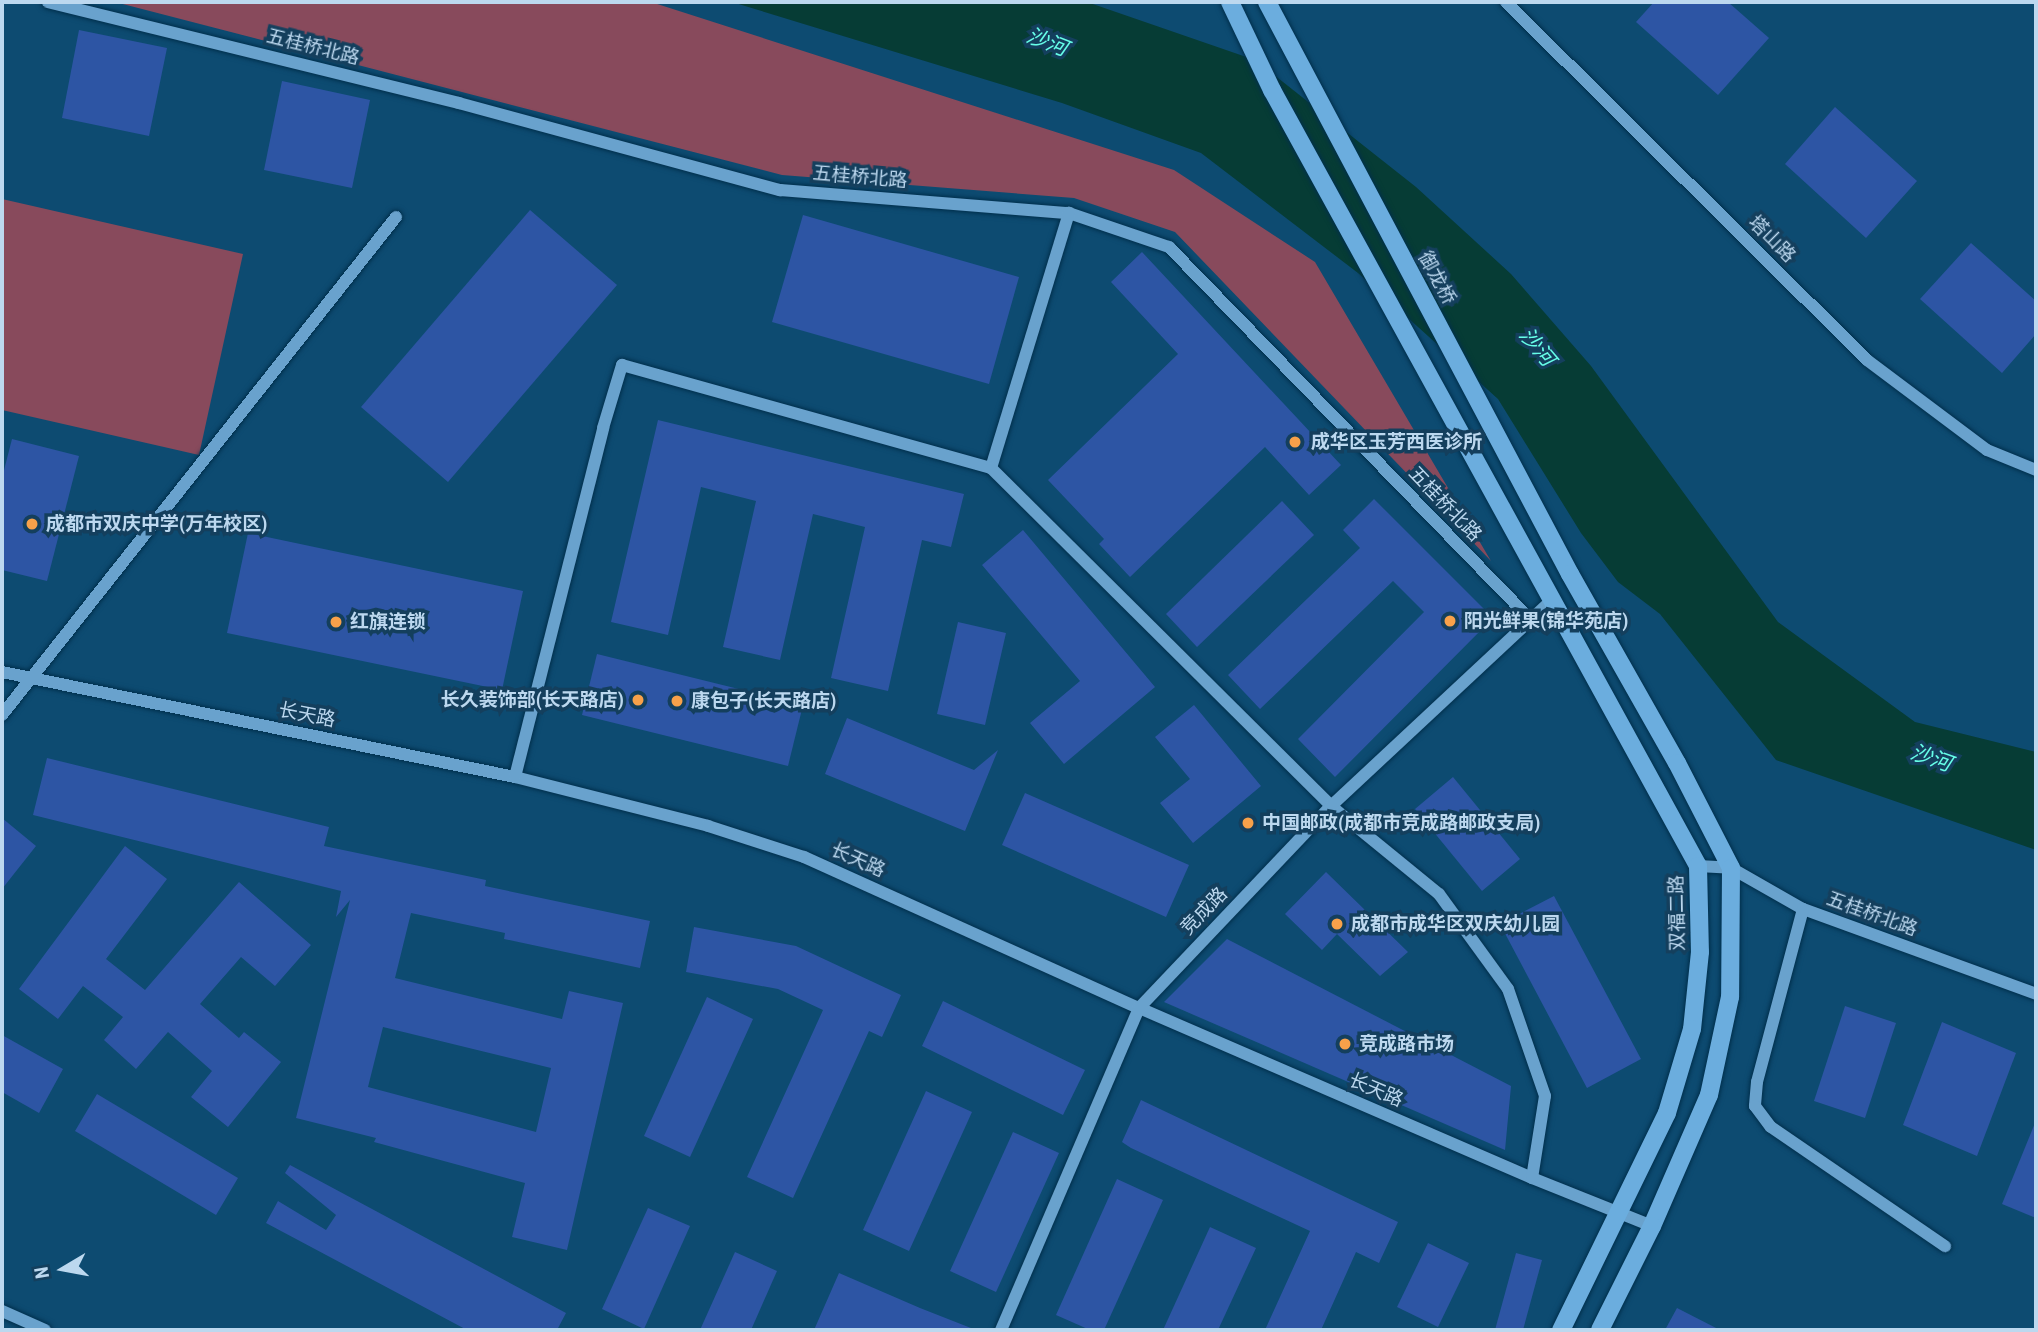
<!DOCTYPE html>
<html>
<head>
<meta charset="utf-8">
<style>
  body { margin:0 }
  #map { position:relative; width:2038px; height:1332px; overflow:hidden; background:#0d4b71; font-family:"Roboto Condensed","Noto Sans SC",sans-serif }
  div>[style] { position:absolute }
  .green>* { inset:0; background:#884a5c }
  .water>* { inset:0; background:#063c35 }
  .building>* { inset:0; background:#2d55a4 }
  .roads { filter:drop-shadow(0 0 2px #012f4c) drop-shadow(0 0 2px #012f4c) }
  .minor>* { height:12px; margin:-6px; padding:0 6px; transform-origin:6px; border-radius:6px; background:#69a2cd }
  .major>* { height:18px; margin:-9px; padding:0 9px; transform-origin:9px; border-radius:9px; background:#6badde }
  .dots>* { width:19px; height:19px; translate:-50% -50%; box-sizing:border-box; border:4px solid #143f5d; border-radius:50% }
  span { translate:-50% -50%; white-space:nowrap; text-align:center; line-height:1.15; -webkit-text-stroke:7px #143f5d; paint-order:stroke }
  .street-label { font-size:19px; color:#bcd8ef }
  .poi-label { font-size:19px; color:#bcd8ef; font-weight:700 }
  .left { translate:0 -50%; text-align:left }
  .right { translate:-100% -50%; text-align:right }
  .water-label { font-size:21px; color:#66fee8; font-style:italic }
  .frame { position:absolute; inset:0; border:4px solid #bcd8ef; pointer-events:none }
  .north { position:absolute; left:28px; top:1234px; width:70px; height:70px; -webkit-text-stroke:5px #143f5d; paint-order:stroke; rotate:260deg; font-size:19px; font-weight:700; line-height:28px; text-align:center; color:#bcd8ef }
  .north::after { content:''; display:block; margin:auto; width:24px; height:32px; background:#bcd8ef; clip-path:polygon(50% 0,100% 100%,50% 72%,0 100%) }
</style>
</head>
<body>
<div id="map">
  <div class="green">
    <i style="clip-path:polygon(115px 2px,651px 2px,1174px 170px,1315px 262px,1491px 561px,1175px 232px,1074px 198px,782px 175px)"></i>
    <i style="clip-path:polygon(2px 199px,243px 254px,199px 455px,2px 410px)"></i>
  </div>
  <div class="water">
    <i style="clip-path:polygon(732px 2px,1087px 2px,1255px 60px,1416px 187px,1511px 274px,1591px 366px,1778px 622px,1915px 722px,2036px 752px,2036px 850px,1776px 760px,1660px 614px,1618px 582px,1581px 533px,1498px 399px,1358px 273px,1201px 153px,1062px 103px)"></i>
  </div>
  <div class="building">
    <i style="clip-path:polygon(1654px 2px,1728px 2px,1769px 38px,1718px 95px,1636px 22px)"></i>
    <i style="clip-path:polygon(79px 30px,167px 48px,149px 136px,62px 118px)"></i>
    <i style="clip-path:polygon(282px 81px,370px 100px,352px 188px,264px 170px)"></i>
    <i style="clip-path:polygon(1835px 107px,1917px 181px,1866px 238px,1785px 164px)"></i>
    <i style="clip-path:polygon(530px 210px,617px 285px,448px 482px,361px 407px)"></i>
    <i style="clip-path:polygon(803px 215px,1019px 277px,989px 384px,772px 322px)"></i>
    <i style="clip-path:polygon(1971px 243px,2036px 301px,2036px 334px,2002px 373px,1920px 299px)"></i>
    <i style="clip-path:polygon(1142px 252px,1341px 465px,1309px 495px,1265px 447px,1130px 577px,1099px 544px,1104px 539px,1048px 480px,1178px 354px,1111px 282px)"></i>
    <i style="clip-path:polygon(658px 420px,964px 494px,951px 547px,922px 540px,888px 691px,831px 678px,865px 527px,813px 514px,780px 660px,723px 647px,756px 501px,701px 487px,668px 635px,611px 622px)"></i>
    <i style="clip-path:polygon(12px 439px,79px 456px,47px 581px,2px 570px,2px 478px)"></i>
    <i style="clip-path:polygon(1374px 499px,1493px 618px,1335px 777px,1298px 739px,1424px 612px,1393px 581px,1260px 709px,1228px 675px,1360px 548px,1343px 530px)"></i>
    <i style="clip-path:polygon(1282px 501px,1314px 535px,1197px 647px,1166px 614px)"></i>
    <i style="clip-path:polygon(1023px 530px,1155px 687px,1064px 764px,1030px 723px,1080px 681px,982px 565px)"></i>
    <i style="clip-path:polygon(248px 533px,523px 591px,502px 690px,227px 633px)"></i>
    <i style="clip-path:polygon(958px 622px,1006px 633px,985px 725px,937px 714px)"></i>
    <i style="clip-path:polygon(597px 654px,803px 705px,788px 766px,582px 715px)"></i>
    <i style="clip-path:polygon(1194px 705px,1261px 786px,1193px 843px,1160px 803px,1190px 779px,1155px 737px)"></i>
    <i style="clip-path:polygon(847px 718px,974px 770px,998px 750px,965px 831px,825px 774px)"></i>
    <i style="clip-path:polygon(evenodd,47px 758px,329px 827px,324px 846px,486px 880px,485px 886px,650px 921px,640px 968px,504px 939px,505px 933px,411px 913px,395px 978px,562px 1019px,569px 991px,623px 1003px,567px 1250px,512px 1237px,525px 1183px,374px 1142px,376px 1138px,296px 1118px,350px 900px,336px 917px,341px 891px,33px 815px,47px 758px,383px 1027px,551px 1068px,536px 1132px,368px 1087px,383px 1027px)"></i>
    <i style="clip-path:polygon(1453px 777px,1520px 859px,1482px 891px,1415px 809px)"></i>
    <i style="clip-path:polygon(1025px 793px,1189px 865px,1166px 917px,1002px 845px)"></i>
    <i style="clip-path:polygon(2px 818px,36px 846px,2px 889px)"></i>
    <i style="clip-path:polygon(125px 846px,167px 879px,106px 959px,145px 990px,239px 882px,311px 945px,275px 986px,241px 957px,200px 1004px,239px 1038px,244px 1032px,281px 1062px,228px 1127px,191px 1097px,212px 1071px,168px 1032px,136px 1069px,104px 1040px,123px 1017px,83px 986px,58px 1019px,19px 989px)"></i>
    <i style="clip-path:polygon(1326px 872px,1408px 952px,1380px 976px,1337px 934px,1322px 950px,1285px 914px)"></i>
    <i style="clip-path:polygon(1554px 896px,1641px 1059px,1587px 1088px,1500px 924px)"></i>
    <i style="clip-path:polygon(694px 927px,796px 946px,901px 995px,882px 1037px,869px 1031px,793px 1198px,747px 1177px,823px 1010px,778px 989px,686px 972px)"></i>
    <i style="clip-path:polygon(1227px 939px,1511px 1086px,1505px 1150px,1164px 1002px)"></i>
    <i style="clip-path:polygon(707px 997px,753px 1019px,690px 1157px,644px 1136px)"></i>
    <i style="clip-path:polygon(943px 1001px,1085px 1070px,1063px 1115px,922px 1046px)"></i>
    <i style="clip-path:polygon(1845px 1006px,1896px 1023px,1865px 1118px,1814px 1101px)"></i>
    <i style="clip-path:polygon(1942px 1022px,2016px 1053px,1977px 1156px,1903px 1125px)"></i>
    <i style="clip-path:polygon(2px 1035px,63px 1069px,39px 1113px,2px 1092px)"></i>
    <i style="clip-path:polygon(926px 1091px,972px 1112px,909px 1251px,863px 1230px)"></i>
    <i style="clip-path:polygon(97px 1094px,238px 1178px,216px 1215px,75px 1131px)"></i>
    <i style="clip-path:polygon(1141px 1100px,1398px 1222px,1379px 1263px,1356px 1252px,1321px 1330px,1265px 1330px,1310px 1231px,1131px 1148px,1122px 1142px)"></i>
    <i style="clip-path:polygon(2035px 1123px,2036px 1123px,2036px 1218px,2002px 1204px)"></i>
    <i style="clip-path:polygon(1013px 1132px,1059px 1153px,996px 1292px,950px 1271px)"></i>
    <i style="clip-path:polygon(290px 1165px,566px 1313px,557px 1330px,467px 1330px,266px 1223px,278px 1201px,326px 1230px,336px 1215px,285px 1173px)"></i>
    <i style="clip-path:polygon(1117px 1179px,1163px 1200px,1104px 1330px,1090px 1330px,1056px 1315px)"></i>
    <i style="clip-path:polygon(648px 1208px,690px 1226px,644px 1329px,602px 1309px)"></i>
    <i style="clip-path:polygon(1210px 1227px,1256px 1248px,1218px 1330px,1163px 1330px)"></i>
    <i style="clip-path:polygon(1428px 1243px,1469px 1263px,1438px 1327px,1397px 1307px)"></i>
    <i style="clip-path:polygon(735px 1252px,777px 1271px,751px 1330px,700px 1330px)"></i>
    <i style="clip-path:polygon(1516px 1253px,1542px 1260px,1523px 1330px,1495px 1330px)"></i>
    <i style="clip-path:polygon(839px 1273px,920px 1308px,976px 1330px,814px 1330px)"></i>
    <i style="clip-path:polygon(1677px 1308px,1720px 1330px,1665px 1330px)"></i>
  </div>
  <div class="roads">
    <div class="minor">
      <i style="left:48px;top:2px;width:423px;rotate:13.8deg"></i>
      <i style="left:459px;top:103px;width:333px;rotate:15.2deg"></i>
      <i style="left:780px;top:190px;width:290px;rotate:4.6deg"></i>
      <i style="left:1069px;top:213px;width:106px;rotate:18.8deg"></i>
      <i style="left:1169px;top:247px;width:518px;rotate:45.86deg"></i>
      <i style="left:1506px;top:2px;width:508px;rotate:44.76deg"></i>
      <i style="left:1867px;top:360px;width:150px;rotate:36.9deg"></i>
      <i style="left:1987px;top:450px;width:53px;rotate:22.2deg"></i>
      <i style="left:991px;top:468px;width:267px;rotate:-73deg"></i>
      <i style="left:2px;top:672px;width:524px;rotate:11.57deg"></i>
      <i style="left:515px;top:777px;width:199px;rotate:14.2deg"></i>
      <i style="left:708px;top:826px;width:101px;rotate:17.9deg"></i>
      <i style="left:804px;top:857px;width:367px;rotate:24.3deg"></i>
      <i style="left:1139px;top:1008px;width:428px;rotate:23.4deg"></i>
      <i style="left:1532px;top:1178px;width:129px;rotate:21.8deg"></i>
      <i style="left:2px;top:715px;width:635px;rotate:-51.65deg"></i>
      <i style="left:515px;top:777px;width:360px;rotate:-75.8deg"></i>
      <i style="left:603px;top:428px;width:66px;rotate:-73.2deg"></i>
      <i style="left:622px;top:365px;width:383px;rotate:15.6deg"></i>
      <i style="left:991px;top:468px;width:479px;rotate:44.8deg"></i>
      <i style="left:1331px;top:806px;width:139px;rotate:39.2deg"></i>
      <i style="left:1439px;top:894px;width:117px;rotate:54deg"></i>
      <i style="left:1508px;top:989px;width:113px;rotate:70.9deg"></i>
      <i style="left:1545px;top:1096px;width:83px;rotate:99deg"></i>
      <i style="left:1698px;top:866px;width:33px;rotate:3deg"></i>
      <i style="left:1731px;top:868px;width:83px;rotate:29.7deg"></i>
      <i style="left:1803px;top:909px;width:248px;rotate:20deg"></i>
      <i style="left:1803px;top:909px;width:179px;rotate:104.9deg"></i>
      <i style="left:1757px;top:1082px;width:24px;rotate:95deg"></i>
      <i style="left:1755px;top:1106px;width:26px;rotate:53deg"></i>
      <i style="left:1771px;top:1127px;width:211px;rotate:34.4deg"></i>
      <i style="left:2px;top:1311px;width:47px;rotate:23.8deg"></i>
      <i style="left:1001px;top:1330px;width:350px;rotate:-66.8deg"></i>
      <i style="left:1139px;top:1008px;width:279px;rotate:-46.5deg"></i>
      <i style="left:1331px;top:806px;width:302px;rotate:-43deg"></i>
    </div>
    <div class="major">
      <i style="left:1230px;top:2px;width:98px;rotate:64.5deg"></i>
      <i style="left:1272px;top:90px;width:885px;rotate:61.23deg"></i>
      <i style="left:1698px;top:866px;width:86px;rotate:88.7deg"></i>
      <i style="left:1700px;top:952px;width:77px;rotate:95.9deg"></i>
      <i style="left:1692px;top:1029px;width:88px;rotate:106.6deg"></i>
      <i style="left:1667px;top:1113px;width:242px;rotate:116deg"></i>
      <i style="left:1267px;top:2px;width:647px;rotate:62.09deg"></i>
      <i style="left:1570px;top:574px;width:217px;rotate:60.5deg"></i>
      <i style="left:1677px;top:763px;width:118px;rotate:62.8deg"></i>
      <i style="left:1731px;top:868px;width:129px;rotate:90.4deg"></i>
      <i style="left:1730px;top:997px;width:100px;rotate:102.1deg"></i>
      <i style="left:1709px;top:1095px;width:143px;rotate:113.5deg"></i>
      <i style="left:1652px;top:1226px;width:116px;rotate:116.6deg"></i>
    </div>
  </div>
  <div class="dots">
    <i style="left:1295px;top:442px;background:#f8a14a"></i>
    <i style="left:32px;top:524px;background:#f8a14a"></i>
    <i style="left:1450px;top:621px;background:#f8a14a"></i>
    <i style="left:336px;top:622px;background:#f8a14a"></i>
    <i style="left:638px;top:700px;background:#f8a14a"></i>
    <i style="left:677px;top:701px;background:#f8a14a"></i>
    <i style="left:1248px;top:823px;background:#f8a14a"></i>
    <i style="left:1337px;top:924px;background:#f8a14a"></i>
    <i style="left:1345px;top:1044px;background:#f8a14a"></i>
  </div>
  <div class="street-label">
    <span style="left:313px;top:47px;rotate:14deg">五桂桥北路</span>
    <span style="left:860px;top:177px;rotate:5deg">五桂桥北路</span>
    <span style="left:1772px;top:239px;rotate:45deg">塔山路</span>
    <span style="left:1437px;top:278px;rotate:62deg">御龙桥</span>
    <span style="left:1445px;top:504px;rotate:46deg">五桂桥北路</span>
    <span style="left:307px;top:715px;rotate:11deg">长天路</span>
    <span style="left:858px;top:860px;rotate:24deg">长天路</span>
    <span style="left:1204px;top:911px;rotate:-46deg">竞成路</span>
    <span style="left:1677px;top:913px;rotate:-91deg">双福二路</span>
    <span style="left:1872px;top:914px;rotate:20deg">五桂桥北路</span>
    <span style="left:1376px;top:1090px;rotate:23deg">长天路</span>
  </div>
  <div class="poi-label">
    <span class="left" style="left:1311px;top:442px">成华区玉芳西医诊所</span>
    <span class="left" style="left:46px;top:524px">成都市双庆中学(万年校区)</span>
    <span class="left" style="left:1464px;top:621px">阳光鲜果(锦华苑店)</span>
    <span class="left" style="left:350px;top:622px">红旗连锁</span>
    <span class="right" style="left:624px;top:700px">长久装饰部(长天路店)</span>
    <span class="left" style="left:691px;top:701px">康包子(长天路店)</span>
    <span class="left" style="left:1262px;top:823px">中国邮政(成都市竞成路邮政支局)</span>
    <span class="left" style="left:1351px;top:924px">成都市成华区双庆幼儿园</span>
    <span class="left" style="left:1359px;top:1044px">竞成路市场</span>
  </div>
  <div class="water-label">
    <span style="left:1047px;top:42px;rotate:21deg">沙河</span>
    <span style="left:1537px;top:347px;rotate:50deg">沙河</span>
    <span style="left:1931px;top:758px;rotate:19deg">沙河</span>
  </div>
  <div class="frame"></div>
  <div class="north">N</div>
</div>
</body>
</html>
